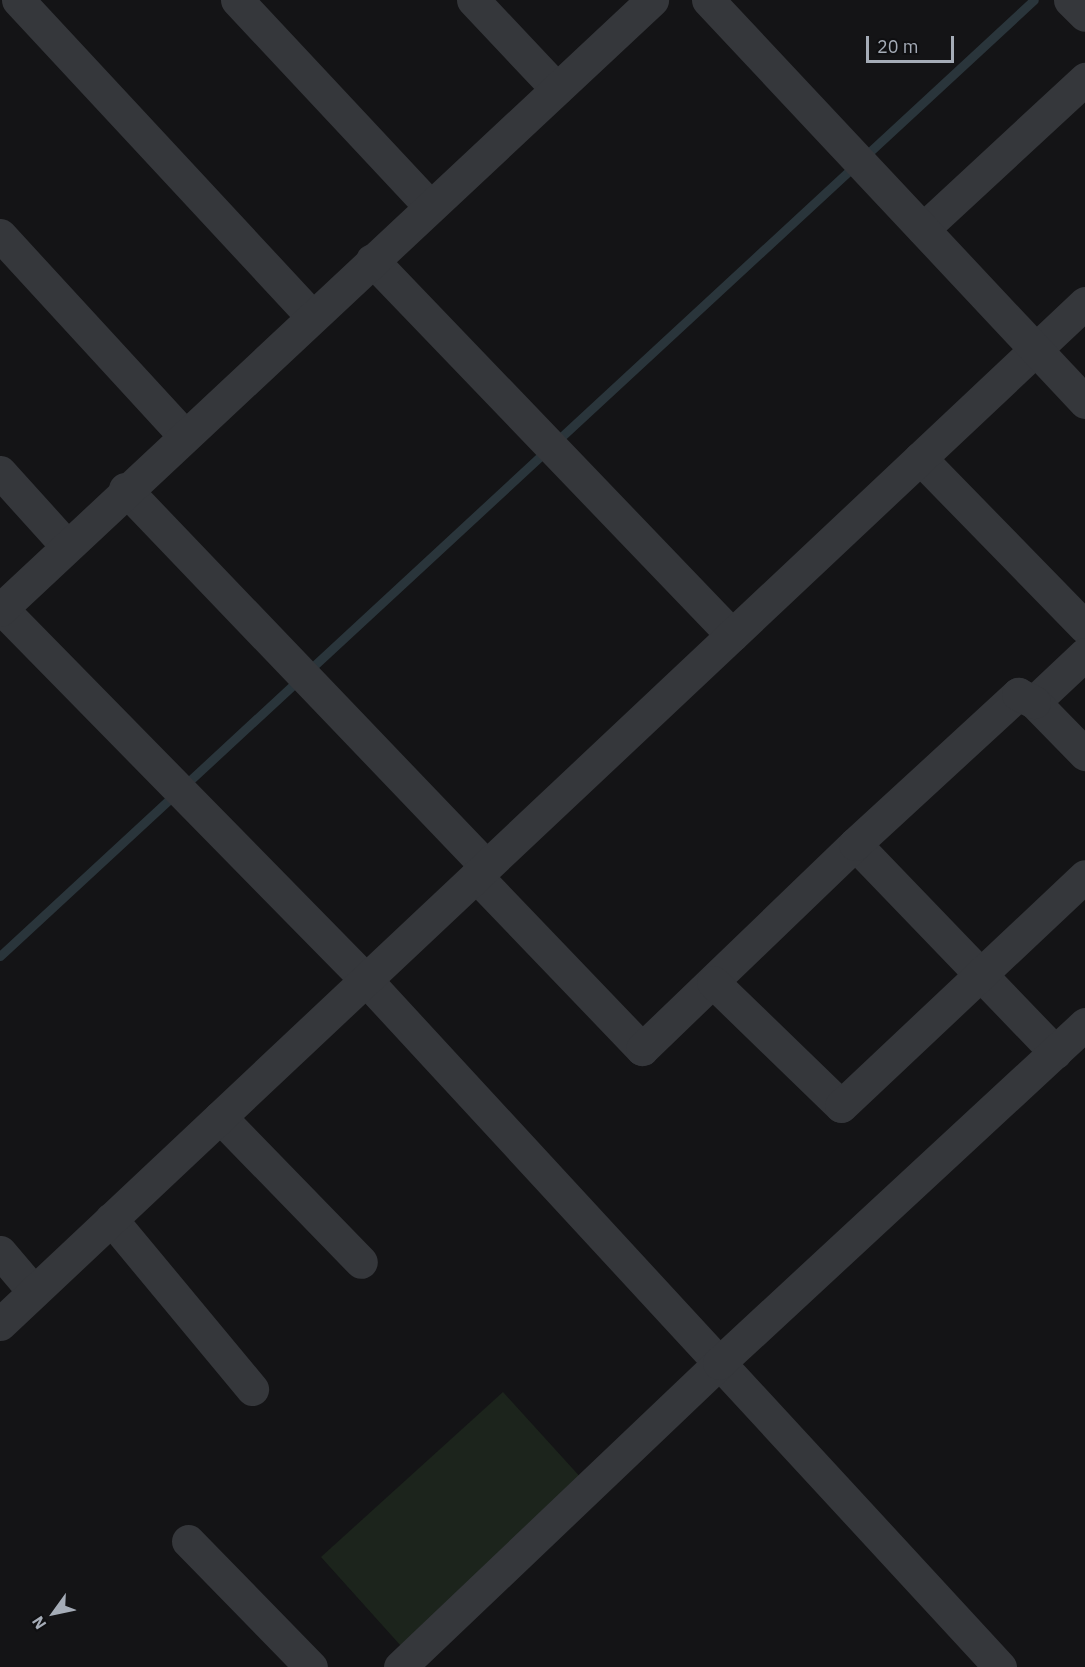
<!DOCTYPE html>
<html>
<head>
<meta charset="utf-8">
<style>
  body { margin:0 }
  #map { position:relative; width:1085px; height:1667px; overflow:hidden; background:#141416; font-family:"IBM Plex Sans",sans-serif }
  div>[style] { position:absolute }
  .green>* { inset:0; background:#1c241c }
  .stream>* { height:9px; margin:-4.5px; padding:0 4.5px; transform-origin:4.5px; border-radius:4.5px; background:#2a353b }
  .minor>* { height:33px; margin:-16.5px; padding:0 16.5px; transform-origin:16.5px; border-radius:16.5px; background:#35373b }
  .tertiary>* { height:33px; margin:-16.5px; padding:0 16.5px; transform-origin:16.5px; border-radius:16.5px; background:#35373b }
  span { translate:-50% -50%; white-space:nowrap; text-align:center; line-height:1.15; -webkit-text-stroke:6px #0f0f11; paint-order:stroke }
  .north { position:absolute; left:24px; top:1583px; width:60px; height:60px; -webkit-text-stroke:4px #0f0f11; paint-order:stroke; rotate:237deg; font-size:16px; font-weight:700; line-height:24px; text-align:center; color:#a5acb7 }
  .north::after { content:''; display:block; margin:auto; width:21px; height:27px; background:#a5acb7; clip-path:polygon(50% 0,100% 100%,50% 72%,0 100%) }
  .scale { position:absolute; left:866px; top:36px; width:88px; height:27px; box-sizing:border-box; border:3px solid #a5acb7; border-top:0; padding-left:8px; font-size:18px; line-height:21px; white-space:nowrap; color:#a5acb7; -webkit-text-stroke:4px #0f0f11; paint-order:stroke }
</style>
</head>
<body>
<div id="map">
  <div class="green">
    <i style="clip-path:polygon(503px 1392px,583px 1480px,401px 1646px,321px 1557px)"></i>
  </div>
  <div class="stream">
    <i style="left:0;top:956px;width:1408px;rotate:-42.76deg"></i>
  </div>
  <div class="minor">
    <i style="left:18px;top:0;width:432px;rotate:47.1deg"></i>
    <i style="left:237px;top:0;width:282px;rotate:46.9deg"></i>
    <i style="left:473px;top:0;width:122px;rotate:46.7deg"></i>
    <i style="left:1070px;top:0;width:21px;rotate:45deg"></i>
    <i style="left:923px;top:229px;width:221px;rotate:-42.8deg"></i>
    <i style="left:0;top:235px;width:272px;rotate:47.4deg"></i>
    <i style="left:372px;top:260px;width:520px;rotate:46.17deg"></i>
    <i style="left:920px;top:458px;width:236px;rotate:45.7deg"></i>
    <i style="left:0;top:472px;width:98px;rotate:47.9deg"></i>
    <i style="left:125px;top:489px;width:522px;rotate:46.24deg"></i>
    <i style="left:0;top:607px;width:523px;rotate:45.54deg"></i>
    <i style="left:366px;top:980px;width:935px;rotate:47.3deg"></i>
    <i style="left:0;top:610px;width:893px;rotate:-43.09deg"></i>
    <i style="left:1085px;top:654px;width:70px;rotate:136.7deg"></i>
    <i style="left:1034px;top:702px;width:73px;rotate:45.6deg"></i>
    <i style="left:855px;top:844px;width:289px;rotate:46.1deg"></i>
    <i style="left:476px;top:876px;width:240px;rotate:46.2deg"></i>
    <i style="left:642px;top:1049px;width:296px;rotate:-43.9deg"></i>
    <i style="left:855px;top:844px;width:222px;rotate:-42.6deg"></i>
    <i style="left:1018px;top:694px;width:18px;rotate:27deg"></i>
    <i style="left:713px;top:982px;width:178px;rotate:44.1deg"></i>
    <i style="left:841px;top:1106px;width:335px;rotate:-43.3deg"></i>
    <i style="left:220px;top:1117px;width:202px;rotate:45.8deg"></i>
    <i style="left:111px;top:1219px;width:221px;rotate:50.3deg"></i>
    <i style="left:0;top:1252px;width:52px;rotate:49.6deg"></i>
    <i style="left:0;top:1324px;width:1490px;rotate:-43.26deg"></i>
    <i style="left:188px;top:1541px;width:176px;rotate:45.7deg"></i>
  </div>
  <div class="tertiary">
    <i style="left:708px;top:0;width:551px;rotate:46.84deg"></i>
    <i style="left:400px;top:1667px;width:441px;rotate:-43.6deg"></i>
    <i style="left:719px;top:1363px;width:499px;rotate:-42.8deg"></i>
  </div>
  <div class="north">N</div>
  <div class="scale">20 m</div>
</div>
</body>
</html>
